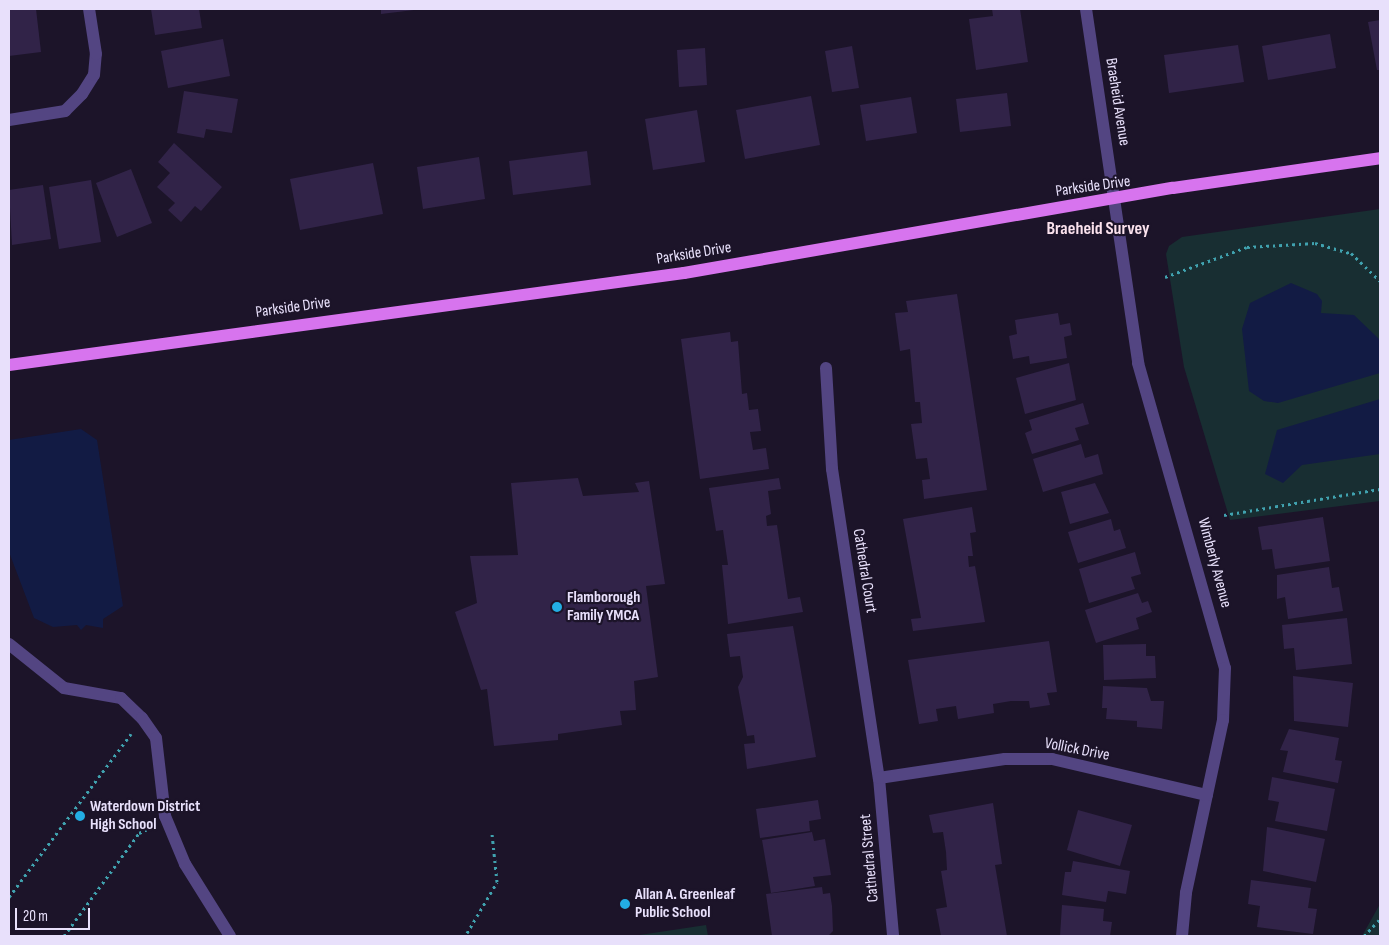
<!DOCTYPE html>
<html>
<head>
<meta charset="utf-8">
<style>
  body { margin:0 }
  #map { position:relative; width:1389px; height:945px; overflow:hidden; background:#1c1429; font-family:"Sofia Sans Condensed",sans-serif }
  div>[style] { position:absolute }
  .green>* { inset:0; background:#182e32 }
  .water>* { inset:0; background:#121b44 }
  .building>* { inset:0; background:#312348 }
  .path>* { height:3px; margin-top:-1.5px; transform-origin:0; background:repeating-linear-gradient(90deg,#40a2af 0 2.5px,transparent 0 6.5px) }
  .minor>* { height:12px; margin:-6px; padding:0 6px; transform-origin:6px; border-radius:6px; background:#534582 }
  .major>* { height:12px; margin:-6px; padding:0 6px; transform-origin:6px; border-radius:6px; background:#d774ee }
  .dots>* { width:14px; height:14px; translate:-50% -50%; box-sizing:border-box; border:2px solid #1c1429; border-radius:50% }
  span { translate:-50% -50%; white-space:nowrap; text-align:center; line-height:1.15; -webkit-text-stroke:4.5px #1c1429; paint-order:stroke }
  .street-label { font-size:16px; color:#e8e0fb }
  .poi-label { font-size:16px; color:#e8e0fb; font-weight:700 }
  .left { translate:0 -50%; text-align:left }
  .neighbourhood-label { font-size:18px; color:#fbe2ed; font-weight:700 }
  .frame { position:absolute; inset:0; border:10px solid #e8e0fb; pointer-events:none }
  .scale { position:absolute; left:15px; top:908px; width:75px; height:22px; box-sizing:border-box; border:2px solid #e8e0fb; border-top:0; padding-left:6px; font-size:15px; line-height:18px; white-space:nowrap; color:#e8e0fb; -webkit-text-stroke:4px #1c1429; paint-order:stroke }
</style>
</head>
<body>
<div id="map">
  <div class="green">
    <i style="clip-path:polygon(1380px 209px,1380px 501px,1230px 520px,1184px 367px,1166px 254px,1169px 246px,1182px 237px)"></i>
    <i style="clip-path:polygon(1380px 904px,1380px 936px,1362px 936px)"></i>
    <i style="clip-path:polygon(706px 925px,708px 936px,633px 936px)"></i>
  </div>
  <div class="water">
    <i style="clip-path:polygon(1291px 283px,1317px 294px,1322px 301px,1321px 313px,1354px 315px,1380px 340px,1380px 373px,1278px 403px,1264px 401px,1249px 391px,1242px 329px,1250px 303px)"></i>
    <i style="clip-path:polygon(1380px 399px,1380px 454px,1302px 465px,1283px 483px,1265px 474px,1277px 430px)"></i>
    <i style="clip-path:polygon(81px 429px,97px 440px,123px 606px,103px 619px,103px 628px,86px 625px,81px 630px,77px 625px,53px 627px,34px 618px,9px 552px,9px 440px)"></i>
  </div>
  <div class="building">
    <i style="clip-path:polygon(9px 9px,36px 9px,41px 52px,9px 56px)"></i>
    <i style="clip-path:polygon(151px 9px,199px 9px,202px 28px,155px 35px)"></i>
    <i style="clip-path:polygon(381px 9px,414px 9px,414px 10px,381px 14px)"></i>
    <i style="clip-path:polygon(992px 9px,1020px 9px,1028px 62px,976px 70px,969px 19px,993px 16px)"></i>
    <i style="clip-path:polygon(1380px 20px,1380px 70px,1377px 70px,1368px 22px)"></i>
    <i style="clip-path:polygon(1330px 34px,1336px 68px,1268px 80px,1262px 46px)"></i>
    <i style="clip-path:polygon(223px 39px,230px 76px,168px 88px,161px 51px)"></i>
    <i style="clip-path:polygon(1238px 45px,1244px 82px,1169px 93px,1164px 55px)"></i>
    <i style="clip-path:polygon(852px 46px,859px 88px,832px 92px,825px 51px)"></i>
    <i style="clip-path:polygon(705px 48px,707px 85px,679px 87px,677px 50px)"></i>
    <i style="clip-path:polygon(184px 91px,238px 99px,232px 133px,206px 129px,204px 138px,177px 133px)"></i>
    <i style="clip-path:polygon(1007px 93px,1011px 126px,960px 132px,956px 99px)"></i>
    <i style="clip-path:polygon(811px 96px,820px 145px,745px 159px,736px 110px)"></i>
    <i style="clip-path:polygon(911px 97px,917px 133px,866px 141px,860px 105px)"></i>
    <i style="clip-path:polygon(697px 110px,705px 162px,653px 170px,645px 119px)"></i>
    <i style="clip-path:polygon(174px 143px,222px 187px,201px 211px,195px 206px,181px 222px,168px 210px,175px 203px,157px 187px,170px 173px,158px 162px)"></i>
    <i style="clip-path:polygon(587px 151px,591px 185px,513px 195px,509px 161px)"></i>
    <i style="clip-path:polygon(479px 157px,485px 199px,423px 209px,417px 167px)"></i>
    <i style="clip-path:polygon(373px 163px,383px 214px,300px 230px,290px 179px)"></i>
    <i style="clip-path:polygon(131px 169px,152px 223px,117px 237px,96px 183px)"></i>
    <i style="clip-path:polygon(91px 180px,101px 242px,59px 249px,49px 187px)"></i>
    <i style="clip-path:polygon(43px 185px,51px 239px,12px 245px,9px 190px)"></i>
    <i style="clip-path:polygon(957px 294px,987px 490px,924px 499px,922px 480px,930px 479px,927px 458px,916px 459px,911px 424px,922px 423px,920px 402px,915px 402px,910px 349px,900px 351px,895px 313px,908px 312px,906px 301px)"></i>
    <i style="clip-path:polygon(1058px 313px,1060px 325px,1070px 323px,1072px 335px,1064px 337px,1067px 358px,1030px 364px,1029px 356px,1013px 359px,1009px 336px,1017px 334px,1015px 320px)"></i>
    <i style="clip-path:polygon(730px 332px,731px 342px,738px 341px,742px 394px,747px 393px,749px 410px,758px 409px,761px 431px,750px 432px,753px 450px,766px 448px,769px 469px,700px 479px,681px 339px)"></i>
    <i style="clip-path:polygon(1069px 363px,1076px 400px,1025px 414px,1016px 378px)"></i>
    <i style="clip-path:polygon(1083px 403px,1089px 424px,1075px 428px,1079px 440px,1032px 454px,1025px 433px,1032px 430px,1029px 420px)"></i>
    <i style="clip-path:polygon(1081px 444px,1085px 458px,1098px 454px,1103px 474px,1043px 492px,1033px 459px)"></i>
    <i style="clip-path:polygon(578px 478px,583px 496px,639px 492px,635px 483px,649px 481px,665px 584px,646px 586px,658px 677px,634px 681px,636px 710px,620px 711px,622px 725px,558px 734px,558px 740px,494px 746px,487px 689px,481px 690px,455px 612px,477px 603px,470px 556px,518px 555px,511px 483px)"></i>
    <i style="clip-path:polygon(779px 478px,781px 489px,768px 491px,771px 514px,766px 516px,767px 526px,777px 525px,788px 599px,800px 597px,803px 612px,728px 624px,722px 565px,728px 565px,723px 530px,716px 531px,709px 488px)"></i>
    <i style="clip-path:polygon(1095px 483px,1109px 513px,1070px 524px,1061px 492px)"></i>
    <i style="clip-path:polygon(972px 507px,976px 532px,970px 533px,973px 556px,968px 556px,969px 567px,975px 566px,985px 622px,913px 631px,911px 619px,921px 618px,903px 519px)"></i>
    <i style="clip-path:polygon(1323px 517px,1330px 561px,1275px 569px,1272px 549px,1262px 550px,1258px 527px)"></i>
    <i style="clip-path:polygon(1111px 519px,1114px 531px,1120px 529px,1126px 548px,1078px 563px,1068px 532px)"></i>
    <i style="clip-path:polygon(1135px 552px,1141px 574px,1131px 577px,1135px 589px,1089px 603px,1079px 569px)"></i>
    <i style="clip-path:polygon(1329px 567px,1332px 588px,1339px 587px,1343px 611px,1288px 619px,1285px 597px,1277px 599px,1277px 575px)"></i>
    <i style="clip-path:polygon(1138px 593px,1142px 603px,1148px 601px,1152px 612px,1136px 618px,1139px 629px,1096px 643px,1085px 610px)"></i>
    <i style="clip-path:polygon(1347px 618px,1352px 664px,1296px 670px,1294px 648px,1284px 649px,1282px 625px)"></i>
    <i style="clip-path:polygon(793px 626px,816px 757px,747px 769px,744px 744px,755px 743px,754px 735px,747px 736px,738px 687px,743px 677px,740px 656px,730px 657px,727px 634px)"></i>
    <i style="clip-path:polygon(1049px 641px,1057px 692px,1047px 693px,1050px 705px,1030px 708px,1029px 701px,1011px 701px,993px 704px,994px 713px,958px 719px,956px 706px,936px 709px,938px 721px,919px 724px,908px 660px)"></i>
    <i style="clip-path:polygon(1146px 644px,1146px 656px,1155px 656px,1156px 678px,1104px 680px,1103px 645px)"></i>
    <i style="clip-path:polygon(1293px 676px,1353px 683px,1348px 727px,1294px 721px)"></i>
    <i style="clip-path:polygon(1103px 686px,1147px 688px,1151px 701px,1164px 701px,1162px 729px,1137px 727px,1137px 721px,1106px 719px,1107px 708px,1102px 708px)"></i>
    <i style="clip-path:polygon(1289px 729px,1339px 738px,1335px 760px,1342px 761px,1338px 783px,1283px 772px,1288px 751px,1280px 750px)"></i>
    <i style="clip-path:polygon(1272px 777px,1335px 789px,1327px 831px,1275px 821px,1279px 802px,1268px 800px)"></i>
    <i style="clip-path:polygon(818px 800px,821px 819px,809px 821px,810px 831px,760px 838px,756px 809px)"></i>
    <i style="clip-path:polygon(993px 803px,1002px 864px,995px 865px,1007px 936px,941px 936px,936px 909px,947px 907px,941px 871px,947px 870px,946px 852px,943px 832px,933px 833px,929px 815px)"></i>
    <i style="clip-path:polygon(1078px 810px,1132px 825px,1120px 866px,1067px 850px)"></i>
    <i style="clip-path:polygon(1267px 827px,1325px 839px,1316px 882px,1263px 871px)"></i>
    <i style="clip-path:polygon(812px 832px,814px 841px,825px 839px,831px 875px,813px 877px,815px 886px,771px 893px,762px 840px)"></i>
    <i style="clip-path:polygon(1073px 861px,1130px 871px,1126px 894px,1108px 891px,1106px 902px,1062px 895px,1065px 872px,1071px 872px)"></i>
    <i style="clip-path:polygon(1251px 880px,1311px 888px,1308px 908px,1317px 909px,1313px 934px,1257px 927px,1260px 906px,1248px 904px)"></i>
    <i style="clip-path:polygon(822px 887px,823px 894px,830px 893px,832px 906px,833px 931px,828px 936px,772px 936px,766px 894px)"></i>
    <i style="clip-path:polygon(1062px 905px,1104px 909px,1103px 921px,1112px 922px,1110px 936px,1060px 936px)"></i>
  </div>
  <div class="path">
    <i style="left:1165px;top:277px;width:87px;rotate:-20.1deg"></i>
    <i style="left:1247px;top:247px;width:68px;rotate:-3.4deg"></i>
    <i style="left:1315px;top:243px;width:37px;rotate:16deg"></i>
    <i style="left:1351px;top:253px;width:40px;rotate:44deg"></i>
    <i style="left:1224px;top:515px;width:158px;rotate:-9.5deg"></i>
    <i style="left:9px;top:897px;width:204px;rotate:-53.2deg"></i>
    <i style="left:467px;top:933px;width:59px;rotate:-59.5deg"></i>
    <i style="left:497px;top:882px;width:48px;rotate:-95.9deg"></i>
    <i style="left:64px;top:936px;width:127px;rotate:-53.9deg"></i>
    <i style="left:139px;top:833px;width:8px;rotate:-23deg"></i>
    <i style="left:146px;top:830px;width:9px;rotate:-96deg"></i>
    <i style="left:1364px;top:936px;width:23px;rotate:-47deg"></i>
  </div>
  <div class="minor">
    <i style="left:1086px;top:9px;width:358px;rotate:81.6deg"></i>
    <i style="left:1138px;top:363px;width:317px;rotate:74.1deg"></i>
    <i style="left:1225px;top:668px;width:52px;rotate:92.2deg"></i>
    <i style="left:1223px;top:720px;width:177px;rotate:102.1deg"></i>
    <i style="left:1186px;top:893px;width:43px;rotate:95.3deg"></i>
    <i style="left:9px;top:120px;width:57px;rotate:-9.1deg"></i>
    <i style="left:65px;top:111px;width:24px;rotate:-45deg"></i>
    <i style="left:82px;top:94px;width:22px;rotate:-58deg"></i>
    <i style="left:94px;top:75px;width:21px;rotate:-85deg"></i>
    <i style="left:96px;top:54px;width:46px;rotate:-98.8deg"></i>
    <i style="left:826px;top:368px;width:101px;rotate:86.6deg"></i>
    <i style="left:832px;top:469px;width:313px;rotate:81.4deg"></i>
    <i style="left:879px;top:778px;width:159px;rotate:84.9deg"></i>
    <i style="left:9px;top:644px;width:70px;rotate:38.7deg"></i>
    <i style="left:64px;top:688px;width:58px;rotate:10deg"></i>
    <i style="left:121px;top:698px;width:29px;rotate:44deg"></i>
    <i style="left:142px;top:718px;width:24px;rotate:55deg"></i>
    <i style="left:156px;top:738px;width:79px;rotate:83.4deg"></i>
    <i style="left:165px;top:816px;width:52px;rotate:67.4deg"></i>
    <i style="left:185px;top:864px;width:85px;rotate:58deg"></i>
    <i style="left:879px;top:778px;width:127px;rotate:-8.6deg"></i>
    <i style="left:1005px;top:759px;width:47px"></i>
    <i style="left:1052px;top:759px;width:159px;rotate:13.1deg"></i>
  </div>
  <div class="major">
    <i style="left:9px;top:365px;width:681px;rotate:-7.76deg"></i>
    <i style="left:684px;top:273px;width:496px;rotate:-9.9deg"></i>
    <i style="left:1173px;top:188px;width:209px;rotate:-8.2deg"></i>
  </div>
  <div class="dots">
    <i style="left:557px;top:607px;background:#23aee4"></i>
    <i style="left:80px;top:816px;background:#23aee4"></i>
    <i style="left:625px;top:904px;background:#23aee4"></i>
  </div>
  <div class="street-label">
    <span style="left:1117px;top:102px;rotate:81deg">Braeheid Avenue</span>
    <span style="left:1093px;top:187px;rotate:-8deg">Parkside Drive</span>
    <span style="left:694px;top:254px;rotate:-9deg">Parkside Drive</span>
    <span style="left:293px;top:308px;rotate:-8deg">Parkside Drive</span>
    <span style="left:1214px;top:563px;rotate:75deg">Wimberly Avenue</span>
    <span style="left:864px;top:571px;rotate:81deg">Cathedral Court</span>
    <span style="left:1077px;top:750px;rotate:11deg">Vollick Drive</span>
    <span style="left:870px;top:858px;rotate:-95deg">Cathedral Street</span>
  </div>
  <div class="poi-label">
    <span class="left" style="left:567px;top:607px">Flamborough<br>Family YMCA</span>
    <span class="left" style="left:90px;top:816px">Waterdown District<br>High School</span>
    <span class="left" style="left:635px;top:904px">Allan A. Greenleaf<br>Public School</span>
  </div>
  <div class="neighbourhood-label">
    <span style="left:1098px;top:229px">Braeheid Survey</span>
  </div>
  <div class="frame"></div>
  <div class="scale">20 m</div>
</div>
</body>
</html>
